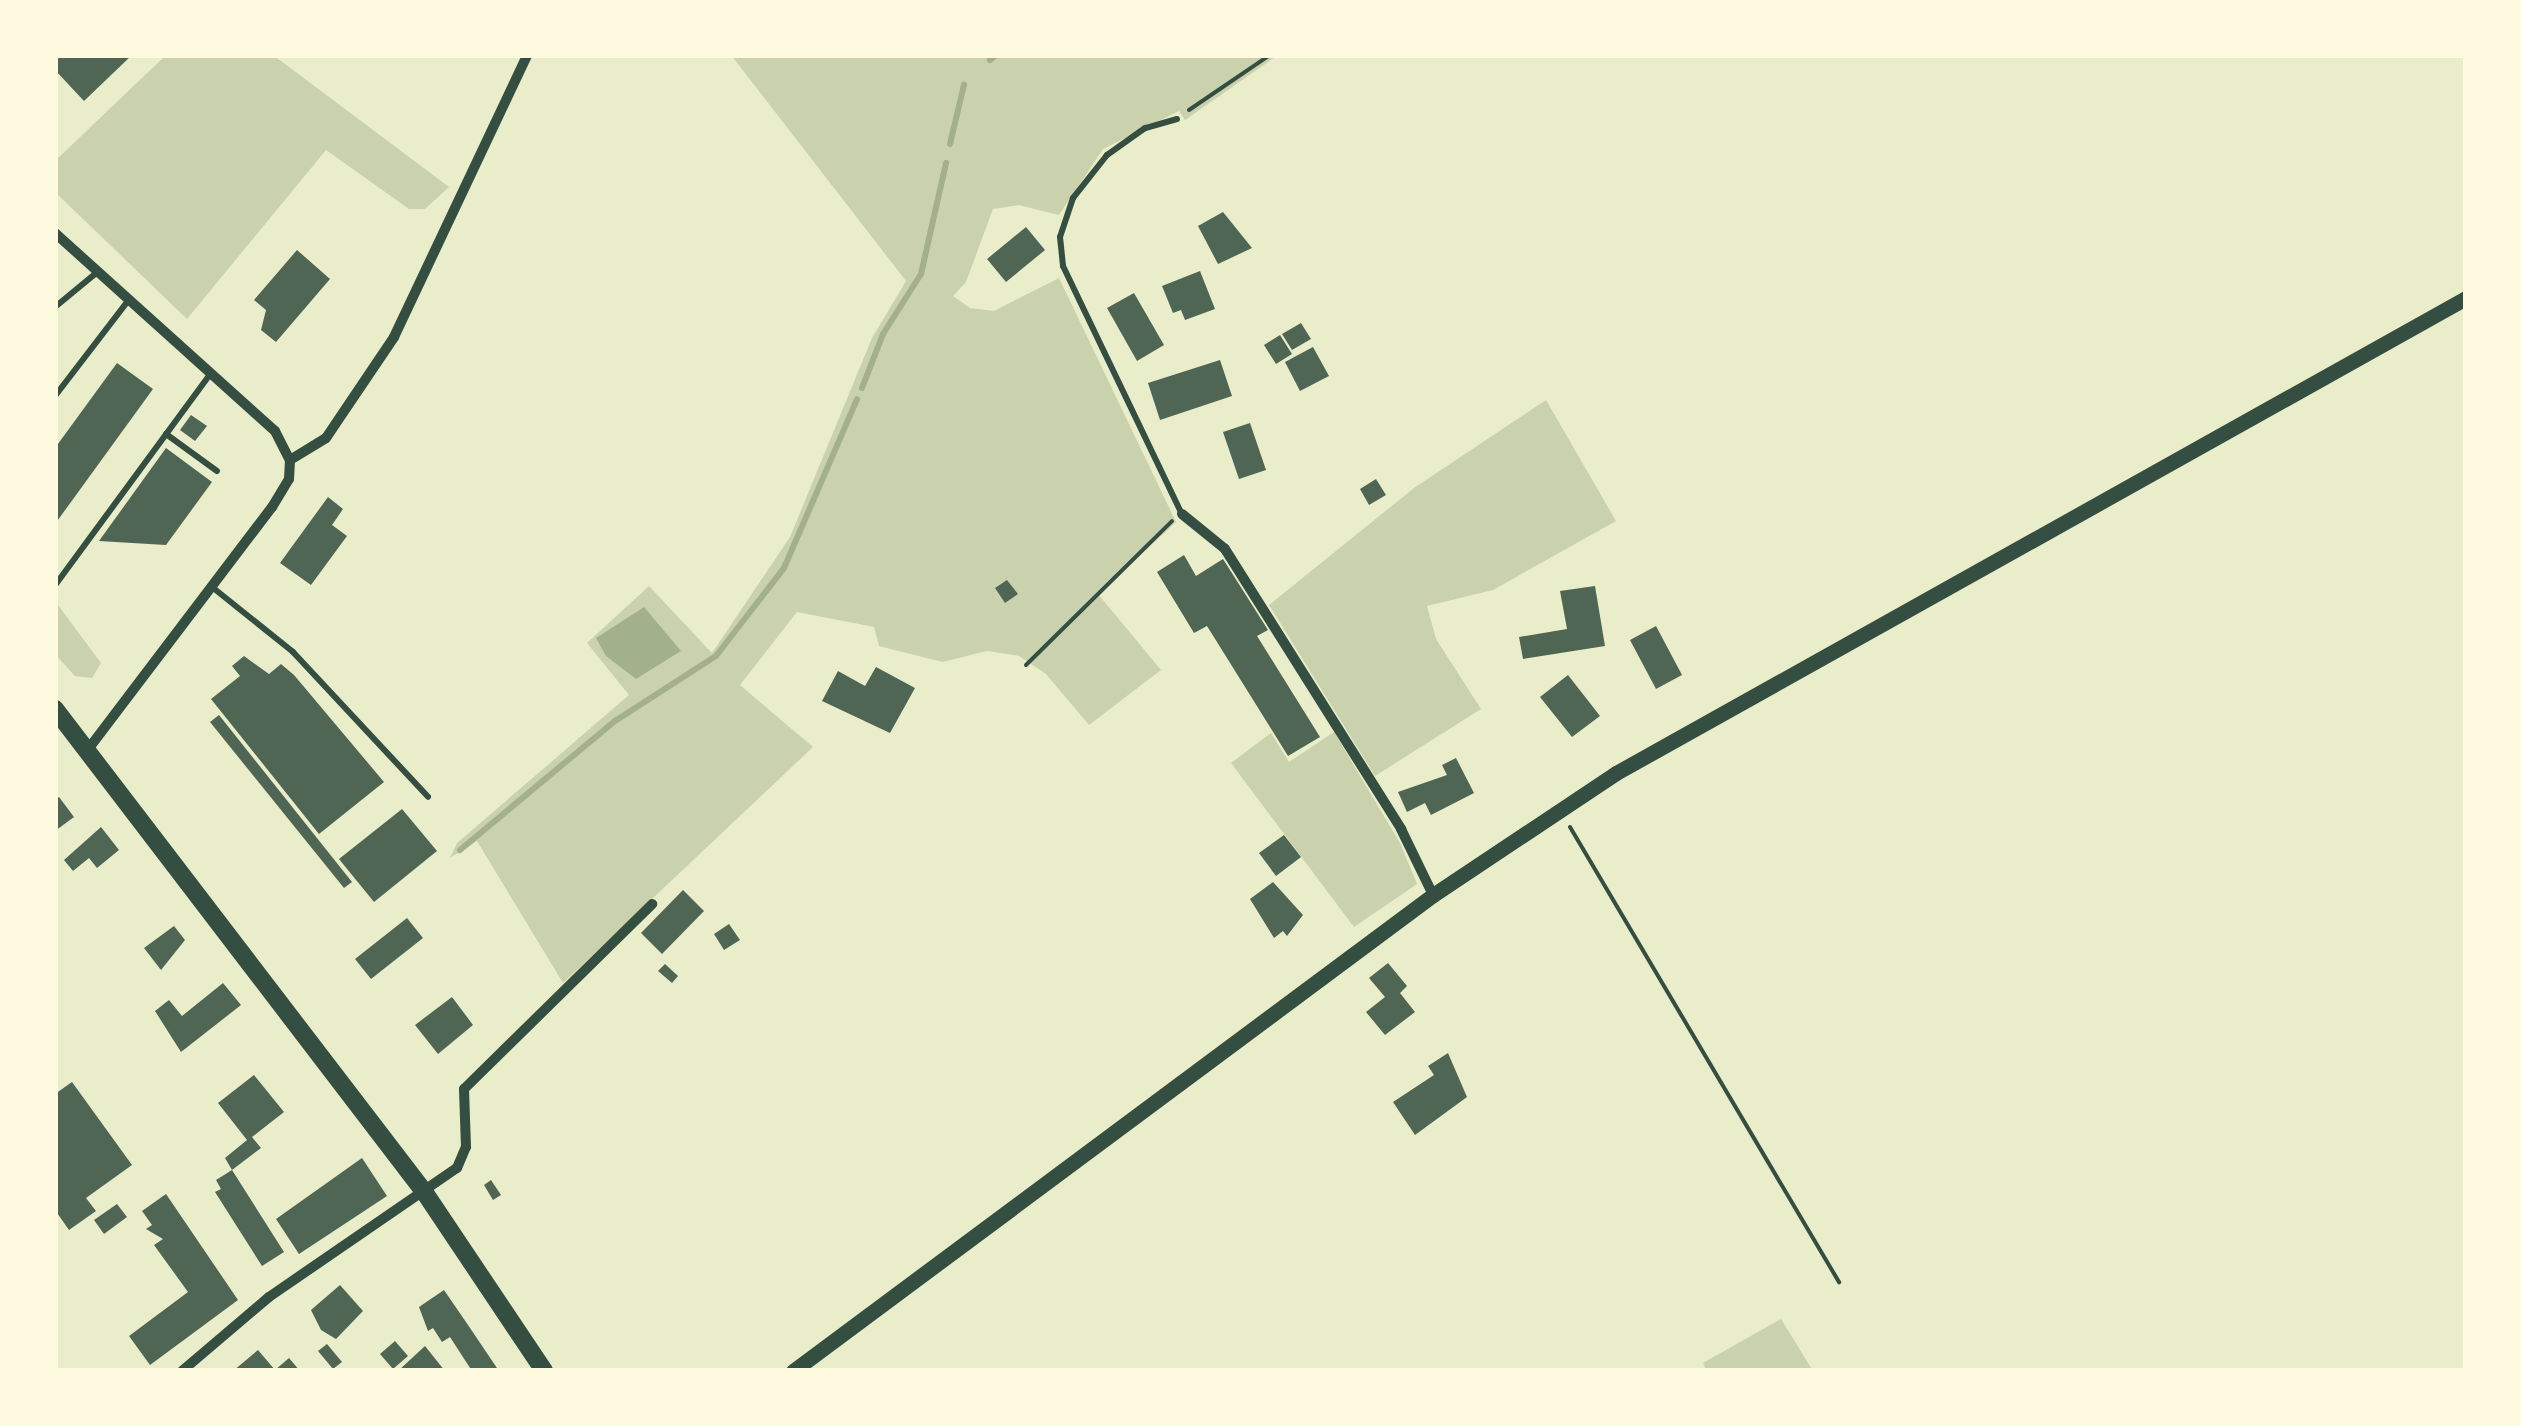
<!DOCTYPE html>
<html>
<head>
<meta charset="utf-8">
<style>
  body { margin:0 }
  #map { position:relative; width:2521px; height:1426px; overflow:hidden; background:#e9edc9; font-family:Helvetica,sans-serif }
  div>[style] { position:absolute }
  .green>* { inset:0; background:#cad2ad }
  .water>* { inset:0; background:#a3b18a }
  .stream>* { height:6px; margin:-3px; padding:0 3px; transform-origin:3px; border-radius:3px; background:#a3b18a }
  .building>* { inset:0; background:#4f6655 }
  .path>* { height:4px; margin:-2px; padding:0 2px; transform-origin:2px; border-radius:2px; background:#344e41 }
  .service>* { height:6px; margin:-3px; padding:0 3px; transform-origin:3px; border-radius:3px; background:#344e41 }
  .minor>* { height:10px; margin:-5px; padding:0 5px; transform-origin:5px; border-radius:5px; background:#344e41 }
  .tertiary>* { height:15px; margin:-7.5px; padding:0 7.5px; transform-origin:7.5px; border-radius:7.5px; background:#344e41 }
  .primary>* { height:18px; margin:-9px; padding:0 9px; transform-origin:9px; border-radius:9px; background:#344e41 }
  span { translate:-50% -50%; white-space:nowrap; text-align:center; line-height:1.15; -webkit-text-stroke:8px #fefae0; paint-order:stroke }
  .frame { position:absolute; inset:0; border:58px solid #fefae0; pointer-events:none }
</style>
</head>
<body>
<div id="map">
  <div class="green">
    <i style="clip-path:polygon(166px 55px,273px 55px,449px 187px,425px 209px,409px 209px,326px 150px,187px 319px,55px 192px,55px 161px)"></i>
    <i style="clip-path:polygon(731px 55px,1278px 55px,1185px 120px,1179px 111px,1103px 149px,1059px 215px,1019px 205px,993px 209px,966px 282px,953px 296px,970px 308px,994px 311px,1059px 278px,1176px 522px,1098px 594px,1161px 670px,1089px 725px,1046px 674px,1019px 656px,987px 651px,943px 662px,879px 646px,874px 627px,797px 612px,740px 685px,813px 747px,563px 983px,477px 841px,450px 858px,457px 843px,629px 695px,587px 643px,649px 586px,712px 653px,790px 537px,872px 338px,906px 281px)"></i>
    <i style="clip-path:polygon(1546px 400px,1616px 521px,1493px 590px,1427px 606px,1436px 639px,1481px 709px,1375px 776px,1269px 605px,1414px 488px)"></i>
    <i style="clip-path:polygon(55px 601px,101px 663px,92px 678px,75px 676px,55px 654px)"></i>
    <i style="clip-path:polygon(1334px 732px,1400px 843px,1417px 884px,1354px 927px,1231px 763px,1271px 733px,1289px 762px)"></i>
    <i style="clip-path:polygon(1781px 1319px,1813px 1371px,1707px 1371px,1703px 1363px)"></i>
  </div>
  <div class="water">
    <i style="clip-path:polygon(644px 607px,681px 651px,636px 679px,606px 656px,596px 638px)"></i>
  </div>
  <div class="stream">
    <i style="left:990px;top:60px;width:8px;rotate:-40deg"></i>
    <i style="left:950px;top:144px;width:61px;rotate:-76.7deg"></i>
    <i style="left:862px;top:388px;width:58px;rotate:-68.7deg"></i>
    <i style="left:883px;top:334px;width:71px;rotate:-57.7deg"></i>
    <i style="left:921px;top:274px;width:114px;rotate:-77.3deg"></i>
    <i style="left:460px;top:850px;width:202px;rotate:-39.8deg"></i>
    <i style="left:615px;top:721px;width:120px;rotate:-32.8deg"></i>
    <i style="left:716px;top:656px;width:111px;rotate:-52.3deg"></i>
    <i style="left:784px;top:568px;width:184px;rotate:-66.6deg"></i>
  </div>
  <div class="building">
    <i style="clip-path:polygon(55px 55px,132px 55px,84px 101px,55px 70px)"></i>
    <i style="clip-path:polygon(1223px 212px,1252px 248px,1218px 264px,1198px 226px)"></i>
    <i style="clip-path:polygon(1026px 227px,1045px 250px,1006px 282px,987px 259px)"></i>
    <i style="clip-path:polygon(297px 250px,330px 279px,276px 342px,261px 330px,266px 310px,254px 300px)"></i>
    <i style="clip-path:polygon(1200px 271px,1215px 309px,1185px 320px,1181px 310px,1173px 313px,1162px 286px)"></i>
    <i style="clip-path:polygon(1134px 293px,1164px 345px,1137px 361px,1107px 308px)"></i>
    <i style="clip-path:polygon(1301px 323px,1311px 339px,1292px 350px,1282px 334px)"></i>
    <i style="clip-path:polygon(1280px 335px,1292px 354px,1276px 364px,1264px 345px)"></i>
    <i style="clip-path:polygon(1313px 347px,1329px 376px,1300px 391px,1285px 362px)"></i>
    <i style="clip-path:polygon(1220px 360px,1232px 396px,1160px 420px,1148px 383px)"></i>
    <i style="clip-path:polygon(117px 363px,153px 389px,55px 524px,55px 448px)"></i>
    <i style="clip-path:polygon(191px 415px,207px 426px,195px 441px,180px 430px)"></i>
    <i style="clip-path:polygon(1250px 423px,1266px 470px,1239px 479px,1223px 432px)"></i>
    <i style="clip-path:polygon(166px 448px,212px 482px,166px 545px,99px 541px)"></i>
    <i style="clip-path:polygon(1376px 479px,1386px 495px,1369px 505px,1360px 489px)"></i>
    <i style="clip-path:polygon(328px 497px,343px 509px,332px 525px,347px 536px,311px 585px,280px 563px)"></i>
    <i style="clip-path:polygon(1184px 555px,1196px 576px,1223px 559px,1268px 630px,1257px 636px,1320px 737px,1288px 756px,1207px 626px,1194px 633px,1157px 572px)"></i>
    <i style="clip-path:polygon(1007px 580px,1018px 594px,1005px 603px,995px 588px)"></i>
    <i style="clip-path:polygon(1595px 586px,1605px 646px,1523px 659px,1519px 637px,1567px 629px,1560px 591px)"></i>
    <i style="clip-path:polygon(1656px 626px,1682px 675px,1656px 689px,1630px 640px)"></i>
    <i style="clip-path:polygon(244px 656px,269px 674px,281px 664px,294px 675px,384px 782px,319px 834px,211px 699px,240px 676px,232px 666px)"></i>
    <i style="clip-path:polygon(876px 667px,915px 688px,890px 733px,822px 701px,838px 671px,865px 686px)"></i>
    <i style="clip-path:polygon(1568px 675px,1600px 716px,1572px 737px,1540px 697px)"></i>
    <i style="clip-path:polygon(219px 715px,352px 882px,344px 888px,210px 722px)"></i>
    <i style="clip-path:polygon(1456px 758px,1474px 793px,1431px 815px,1425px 803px,1407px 812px,1398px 792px,1447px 775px,1442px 765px)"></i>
    <i style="clip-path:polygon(59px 797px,74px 817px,55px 831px,55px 800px)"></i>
    <i style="clip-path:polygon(402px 809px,437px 851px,374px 902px,339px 859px)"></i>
    <i style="clip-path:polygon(101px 827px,119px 850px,97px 868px,89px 858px,73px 871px,64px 860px)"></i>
    <i style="clip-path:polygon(1284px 835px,1301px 857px,1276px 876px,1259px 853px)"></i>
    <i style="clip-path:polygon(1273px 882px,1303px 915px,1287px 936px,1283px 931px,1274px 938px,1250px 899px)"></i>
    <i style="clip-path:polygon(683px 890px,704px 911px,662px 954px,641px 933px)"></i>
    <i style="clip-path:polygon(407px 918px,423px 938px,371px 979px,355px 959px)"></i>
    <i style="clip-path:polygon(729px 924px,740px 940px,724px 950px,714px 934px)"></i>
    <i style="clip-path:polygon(174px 926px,185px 940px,161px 970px,144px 948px)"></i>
    <i style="clip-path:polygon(1388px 963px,1407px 986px,1400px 993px,1415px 1012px,1385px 1035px,1366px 1012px,1385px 997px,1369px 978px)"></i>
    <i style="clip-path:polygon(665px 964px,678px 976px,672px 983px,658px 971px)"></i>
    <i style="clip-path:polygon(223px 983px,241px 1005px,181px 1052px,155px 1011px,169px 1000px,182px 1016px)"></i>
    <i style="clip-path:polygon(452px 997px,473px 1025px,438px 1054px,415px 1025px)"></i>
    <i style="clip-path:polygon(1448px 1053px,1467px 1097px,1415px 1135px,1393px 1102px,1434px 1075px,1428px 1066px)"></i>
    <i style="clip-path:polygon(254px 1075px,284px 1112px,252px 1137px,261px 1148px,232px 1170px,225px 1158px,247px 1140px,218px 1103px)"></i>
    <i style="clip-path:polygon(72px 1082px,132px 1165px,86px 1198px,96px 1211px,69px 1230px,55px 1210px,55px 1094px)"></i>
    <i style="clip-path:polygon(362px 1158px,387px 1196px,299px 1254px,276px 1219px)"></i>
    <i style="clip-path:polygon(232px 1170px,284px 1252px,262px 1266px,215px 1192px,221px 1189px,216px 1180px)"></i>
    <i style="clip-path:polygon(491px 1180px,501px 1195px,493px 1200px,484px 1185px)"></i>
    <i style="clip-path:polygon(166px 1194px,238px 1300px,150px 1365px,129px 1336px,188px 1292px,154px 1245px,163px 1239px,146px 1229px,152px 1225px,142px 1211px)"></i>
    <i style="clip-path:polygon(117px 1204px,127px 1217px,104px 1234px,94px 1220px)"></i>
    <i style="clip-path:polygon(340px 1285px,363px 1311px,336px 1339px,321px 1330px,311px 1310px)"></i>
    <i style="clip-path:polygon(444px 1290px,468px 1325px,499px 1371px,472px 1371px,450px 1337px,442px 1342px,433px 1328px,428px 1331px,419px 1307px)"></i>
    <i style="clip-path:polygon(395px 1341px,408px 1356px,393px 1369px,380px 1354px)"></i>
    <i style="clip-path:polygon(327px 1344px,342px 1362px,333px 1369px,318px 1351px)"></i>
    <i style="clip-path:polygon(425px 1346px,445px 1371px,398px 1371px)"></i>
    <i style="clip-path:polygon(258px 1350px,275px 1370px,289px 1358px,300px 1371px,233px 1371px)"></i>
  </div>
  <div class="path">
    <i style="left:1189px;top:110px;width:98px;rotate:-34.2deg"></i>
    <i style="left:1026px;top:665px;width:205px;rotate:-44.6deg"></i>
    <i style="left:1570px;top:827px;width:529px;rotate:59.41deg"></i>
  </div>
  <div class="service">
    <i style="left:1177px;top:119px;width:33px;rotate:164deg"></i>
    <i style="left:1145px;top:128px;width:47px;rotate:144.6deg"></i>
    <i style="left:1107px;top:155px;width:55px;rotate:128.3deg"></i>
    <i style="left:1073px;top:198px;width:41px;rotate:108.4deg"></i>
    <i style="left:1060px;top:237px;width:29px;rotate:84deg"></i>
    <i style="left:1063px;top:266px;width:275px;rotate:64.4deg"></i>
    <i style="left:55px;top:307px;width:52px;rotate:-39.5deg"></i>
    <i style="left:55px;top:396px;width:118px;rotate:-52.5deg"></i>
    <i style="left:166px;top:434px;width:63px;rotate:36deg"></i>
    <i style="left:56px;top:584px;width:260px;rotate:-53.7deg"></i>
    <i style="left:212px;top:587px;width:104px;rotate:38.7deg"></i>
    <i style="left:293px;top:652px;width:198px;rotate:47deg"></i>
  </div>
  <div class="minor">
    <i style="left:55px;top:233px;width:296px;rotate:42deg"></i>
    <i style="left:275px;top:431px;width:33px;rotate:63deg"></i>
    <i style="left:290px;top:460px;width:19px;rotate:93deg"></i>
    <i style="left:289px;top:479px;width:33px;rotate:121deg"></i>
    <i style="left:272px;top:507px;width:306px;rotate:127.2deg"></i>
    <i style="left:290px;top:460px;width:42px;rotate:-31.4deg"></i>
    <i style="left:326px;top:438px;width:122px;rotate:-56deg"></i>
    <i style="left:394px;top:337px;width:312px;rotate:-64.7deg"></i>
    <i style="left:1182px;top:514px;width:55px;rotate:39.1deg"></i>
    <i style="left:1225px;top:549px;width:331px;rotate:57.8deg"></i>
    <i style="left:1401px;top:829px;width:73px;rotate:64.1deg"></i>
    <i style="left:182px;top:1371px;width:114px;rotate:-40.4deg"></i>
    <i style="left:269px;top:1297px;width:228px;rotate:-34.5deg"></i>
    <i style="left:457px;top:1168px;width:23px;rotate:-67deg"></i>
    <i style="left:466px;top:1147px;width:58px;rotate:-92deg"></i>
    <i style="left:464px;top:1089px;width:264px;rotate:-44.5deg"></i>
  </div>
  <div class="tertiary">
    <i style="left:793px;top:1371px;width:798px;rotate:-36.64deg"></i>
    <i style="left:1433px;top:895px;width:220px;rotate:-33.7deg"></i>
    <i style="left:1616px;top:773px;width:974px;rotate:-29.2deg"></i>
  </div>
  <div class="primary">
    <i style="left:55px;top:709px;width:609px;rotate:52.6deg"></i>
    <i style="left:425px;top:1193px;width:214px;rotate:56.2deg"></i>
  </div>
  <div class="frame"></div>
</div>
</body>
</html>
